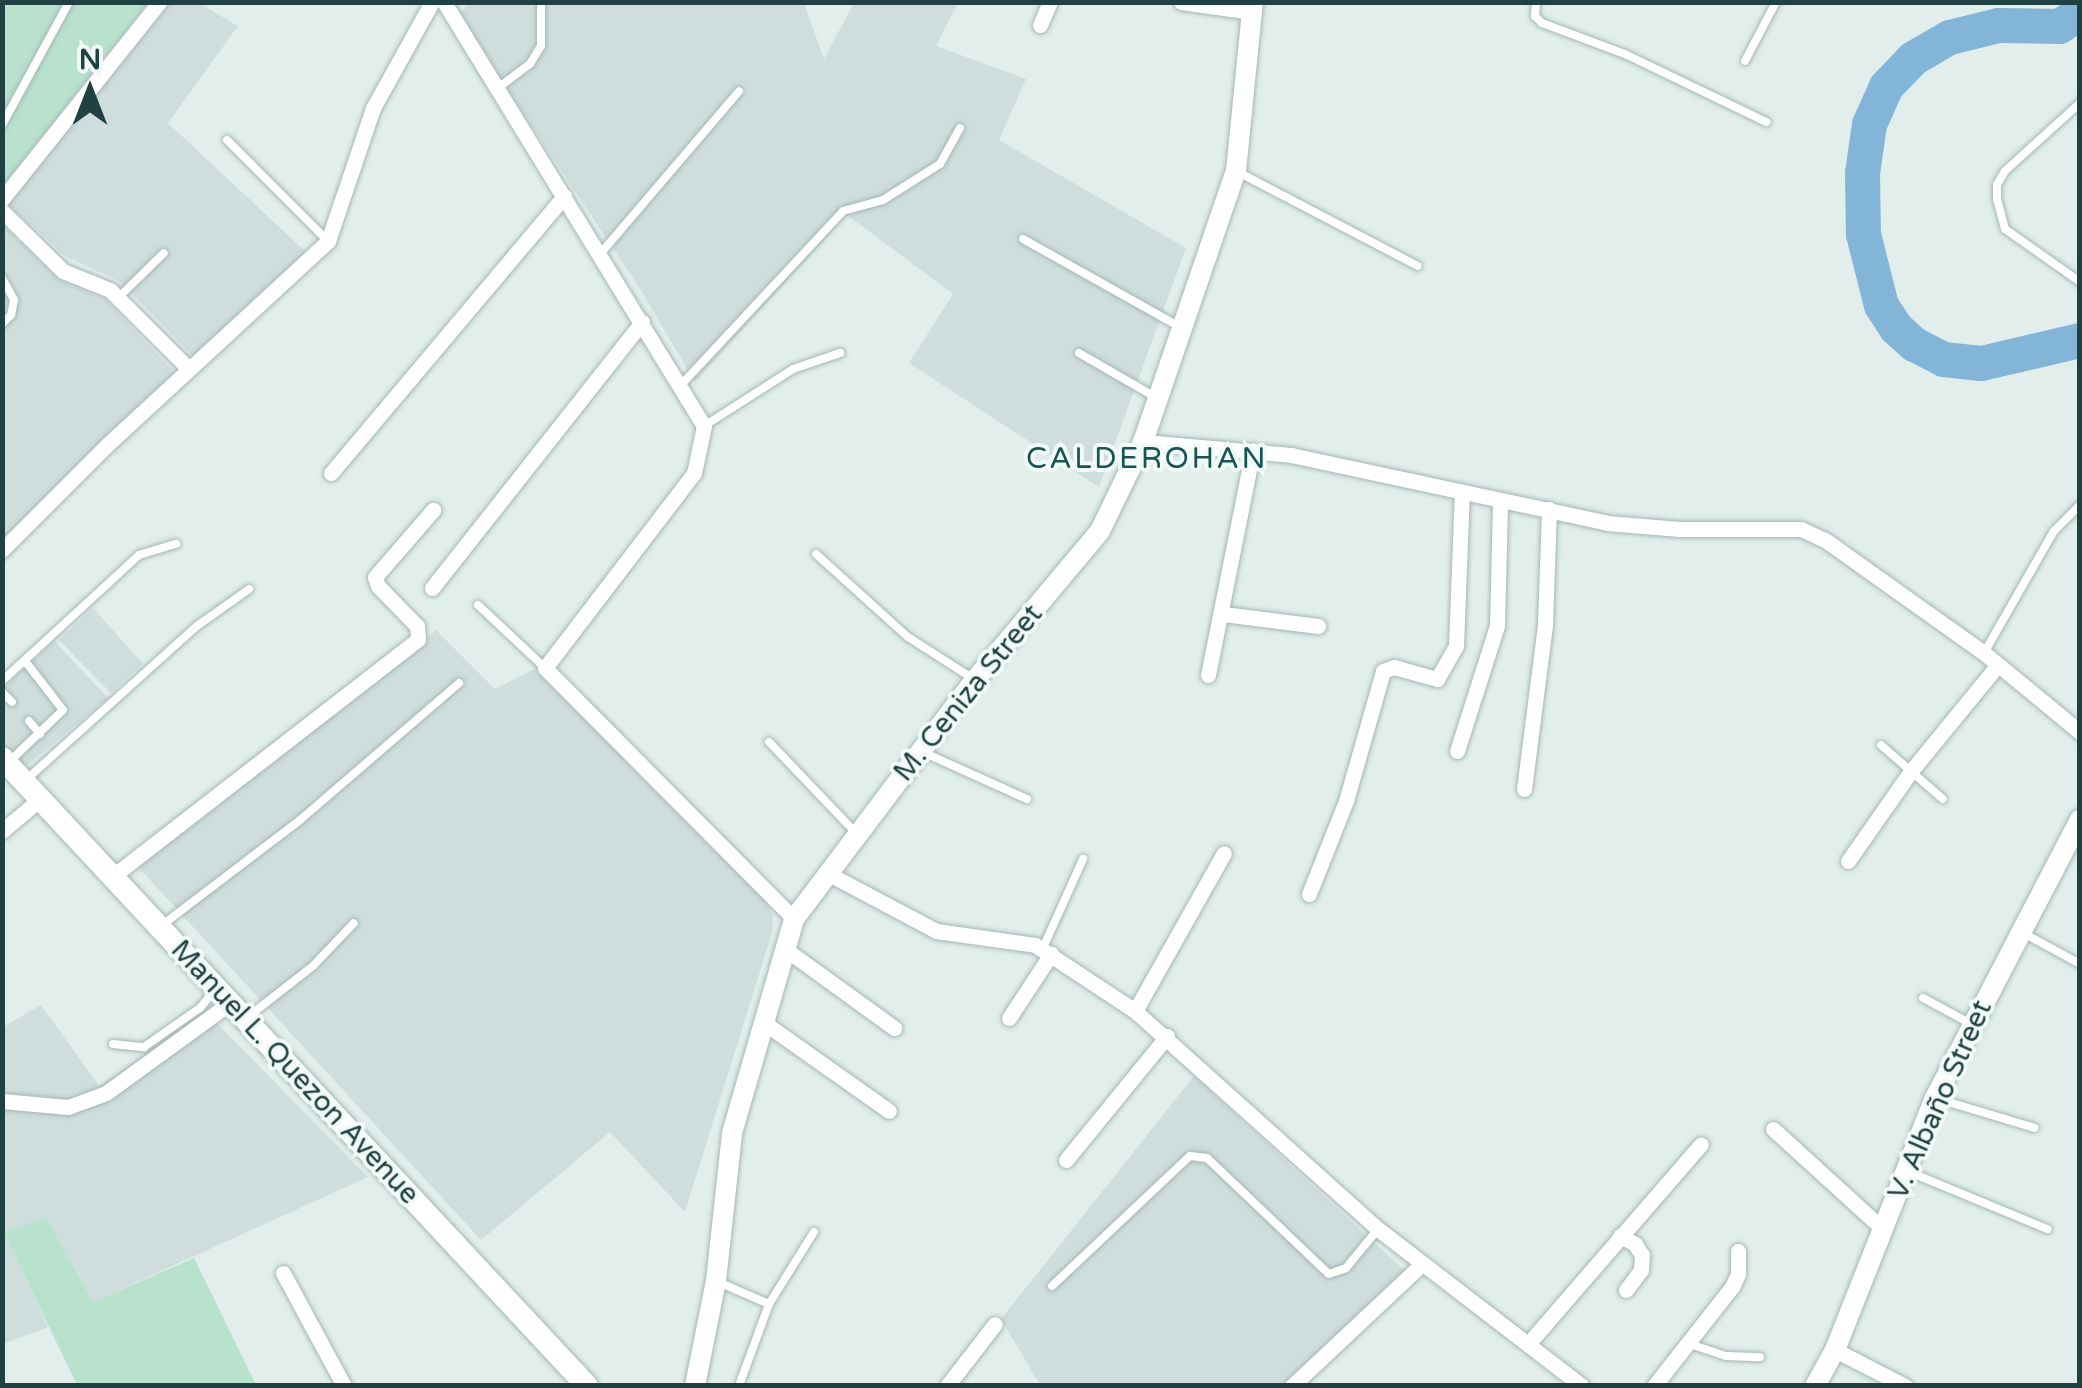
<!DOCTYPE html>
<html>
<head>
<meta charset="utf-8">
<style>
  body { margin:0 }
  #map { position:relative; width:2082px; height:1388px; overflow:hidden; background:#e1eeeb; font-family:"Varela Round",sans-serif }
  div>[style] { position:absolute }
  .built>* { inset:0; background:#cfdedc }
  .green>* { inset:0; background:#b8e1ce }
  .river>* { height:35px; margin:-17.5px; padding:0 17.5px; transform-origin:17.5px; border-radius:17.5px; background:#83b5d9 }
  .roads { filter:drop-shadow(0 0 2px #a3b7b5) drop-shadow(0 0 2px #a3b7b5) }
  .service>* { height:8px; margin:-4px; padding:0 4px; transform-origin:4px; border-radius:4px; background:#fff }
  .minor>* { height:15px; margin:-7.5px; padding:0 7.5px; transform-origin:7.5px; border-radius:7.5px; background:#fff }
  .tertiary>* { height:20px; margin:-10px; padding:0 10px; transform-origin:10px; border-radius:10px; background:#fff }
  .secondary>* { height:22px; margin:-11px; padding:0 11px; transform-origin:11px; border-radius:11px; background:#fff }
  span { translate:-50% -50%; white-space:nowrap; text-align:center; line-height:1.15; -webkit-text-stroke:8px #f2faf8; paint-order:stroke }
  .street-label { font-size:28px; color:#1f4141 }
  .neighbourhood-label { font-size:30px; color:#195455; letter-spacing:2.5px }
  .frame { position:absolute; inset:0; border:5px solid #1f4141; pointer-events:none }
  .north { position:absolute; left:40px; top:40px; width:100px; height:100px; -webkit-text-stroke:8px #f2faf8; paint-order:stroke; rotate:0deg; font-size:28px; font-weight:700; line-height:40px; text-align:center; color:#1f4141 }
  .north::after { content:''; display:block; margin:auto; width:35px; height:45px; background:#1f4141; clip-path:polygon(50% 0,100% 100%,50% 72%,0 100%) }
</style>
</head>
<body>
<div id="map">
  <div class="built">
    <i style="clip-path:polygon(468px 2px,804px 3px,824px 59px,854px 3px,958px 3px,936px 46px,1026px 79px,999px 140px,1186px 248px,1099px 487px,909px 363px,953px 294px,847px 215px,695px 382px,640px 289px,459px 16px)"></i>
    <i style="clip-path:polygon(170px 3px,199px 3px,238px 26px,168px 123px,306px 252px,195px 358px,119px 281px,65px 256px,9px 205px)"></i>
    <i style="clip-path:polygon(2px 224px,58px 279px,105px 299px,176px 374px,2px 543px)"></i>
    <i style="clip-path:polygon(93px 608px,143px 664px,111px 693px,59px 640px)"></i>
    <i style="clip-path:polygon(436px 630px,495px 689px,534px 669px,764px 900px,773px 915px,772px 933px,685px 1212px,610px 1132px,481px 1240px,138px 867px)"></i>
    <i style="clip-path:polygon(54px 641px,108px 698px,24px 768px,3px 744px,2px 689px)"></i>
    <i style="clip-path:polygon(41px 1005px,99px 1086px,206px 1012px,368px 1177px,93px 1302px,46px 1217px,5px 1233px,48px 1327px,3px 1344px,3px 1027px)"></i>
    <i style="clip-path:polygon(1194px 1076px,1407px 1273px,1281px 1385px,1040px 1385px,1001px 1319px)"></i>
  </div>
  <div class="green">
    <i style="clip-path:polygon(3px 3px,148px 3px,3px 187px)"></i>
    <i style="clip-path:polygon(46px 1217px,93px 1302px,194px 1258px,256px 1385px,77px 1385px,4px 1233px)"></i>
  </div>
  <div class="river">
    <i style="left:2080px;top:12px;width:25px;rotate:146deg"></i>
    <i style="left:2059px;top:26px;width:61px;rotate:-179.1deg"></i>
    <i style="left:1998px;top:25px;width:50px;rotate:166.2deg"></i>
    <i style="left:1949px;top:37px;width:42px;rotate:149.7deg"></i>
    <i style="left:1913px;top:58px;width:39px;rotate:134deg"></i>
    <i style="left:1886px;top:86px;width:42px;rotate:114.1deg"></i>
    <i style="left:1869px;top:124px;width:49px;rotate:98.1deg"></i>
    <i style="left:1862px;top:173px;width:61px;rotate:89.1deg"></i>
    <i style="left:1863px;top:234px;width:73px;rotate:75.8deg"></i>
    <i style="left:1881px;top:305px;width:27px;rotate:57deg"></i>
    <i style="left:1896px;top:328px;width:24px;rotate:42deg"></i>
    <i style="left:1914px;top:344px;width:33px;rotate:27deg"></i>
    <i style="left:1943px;top:359px;width:38px;rotate:6deg"></i>
    <i style="left:1981px;top:363px;width:102px;rotate:-13.1deg"></i>
  </div>
  <div class="roads">
    <div class="service">
      <i style="left:1536px;top:2px;width:14px;rotate:94deg"></i>
      <i style="left:1535px;top:16px;width:10px;rotate:45deg"></i>
      <i style="left:1542px;top:23px;width:89px;rotate:20.5deg"></i>
      <i style="left:1625px;top:54px;width:157px;rotate:25.7deg"></i>
      <i style="left:1745px;top:61px;width:67px;rotate:-62.3deg"></i>
      <i style="left:498px;top:88px;width:40px;rotate:-37deg"></i>
      <i style="left:530px;top:64px;width:21px;rotate:-59deg"></i>
      <i style="left:541px;top:46px;width:44px;rotate:-90deg"></i>
      <i style="left:2080px;top:103px;width:101px;rotate:137.8deg"></i>
      <i style="left:2005px;top:171px;width:16px;rotate:120deg"></i>
      <i style="left:1997px;top:185px;width:14px;rotate:90deg"></i>
      <i style="left:1997px;top:199px;width:31px;rotate:75deg"></i>
      <i style="left:2005px;top:229px;width:92px;rotate:35.2deg"></i>
      <i style="left:2px;top:125px;width:140px;rotate:-61.4deg"></i>
      <i style="left:227px;top:140px;width:140px;rotate:45deg"></i>
      <i style="left:1236px;top:171px;width:205px;rotate:27.6deg"></i>
      <i style="left:1023px;top:239px;width:180px;rotate:29.3deg"></i>
      <i style="left:600px;top:254px;width:214px;rotate:-49.5deg"></i>
      <i style="left:2px;top:278px;width:25px;rotate:61deg"></i>
      <i style="left:14px;top:300px;width:15px;rotate:101deg"></i>
      <i style="left:11px;top:315px;width:13px;rotate:135deg"></i>
      <i style="left:118px;top:298px;width:64px;rotate:-44.4deg"></i>
      <i style="left:1079px;top:353px;width:90px;rotate:30deg"></i>
      <i style="left:680px;top:386px;width:239px;rotate:-47deg"></i>
      <i style="left:843px;top:211px;width:41px;rotate:-15.4deg"></i>
      <i style="left:883px;top:200px;width:67px;rotate:-32.3deg"></i>
      <i style="left:940px;top:164px;width:41px;rotate:-60.9deg"></i>
      <i style="left:704px;top:426px;width:106px;rotate:-32.6deg"></i>
      <i style="left:793px;top:369px;width:50px;rotate:-18.8deg"></i>
      <i style="left:816px;top:554px;width:124px;rotate:42.1deg"></i>
      <i style="left:908px;top:637px;width:80px;rotate:32.7deg"></i>
      <i style="left:478px;top:605px;width:91px;rotate:43.2deg"></i>
      <i style="left:1984px;top:653px;width:141px;rotate:-60.2deg"></i>
      <i style="left:2054px;top:531px;width:37px;rotate:-45deg"></i>
      <i style="left:2px;top:681px;width:186px;rotate:-42.6deg"></i>
      <i style="left:139px;top:555px;width:39px;rotate:-17deg"></i>
      <i style="left:2px;top:692px;width:14px;rotate:45deg"></i>
      <i style="left:29px;top:721px;width:17px;rotate:50deg"></i>
      <i style="left:769px;top:742px;width:126px;rotate:46.3deg"></i>
      <i style="left:1881px;top:745px;width:82px;rotate:41.1deg"></i>
      <i style="left:925px;top:753px;width:112px;rotate:24.3deg"></i>
      <i style="left:11px;top:760px;width:72px;rotate:-43.9deg"></i>
      <i style="left:63px;top:710px;width:62px;rotate:-127.8deg"></i>
      <i style="left:28px;top:778px;width:227px;rotate:-42deg"></i>
      <i style="left:197px;top:626px;width:64px;rotate:-35.4deg"></i>
      <i style="left:161px;top:926px;width:175px;rotate:-37.3deg"></i>
      <i style="left:300px;top:820px;width:210px;rotate:-40.7deg"></i>
      <i style="left:2025px;top:934px;width:63px;rotate:28.6deg"></i>
      <i style="left:1042px;top:950px;width:100px;rotate:-65.7deg"></i>
      <i style="left:1923px;top:998px;width:55px;rotate:28.4deg"></i>
      <i style="left:249px;top:1016px;width:81px;rotate:-38deg"></i>
      <i style="left:313px;top:966px;width:59px;rotate:-46.4deg"></i>
      <i style="left:113px;top:1044px;width:31px;rotate:6deg"></i>
      <i style="left:144px;top:1047px;width:68px;rotate:-34.9deg"></i>
      <i style="left:200px;top:1008px;width:22px;rotate:-51deg"></i>
      <i style="left:1935px;top:1098px;width:104px;rotate:16.7deg"></i>
      <i style="left:1907px;top:1171px;width:152px;rotate:22.5deg"></i>
      <i style="left:716px;top:1281px;width:58px;rotate:23.5deg"></i>
      <i style="left:769px;top:1304px;width:85px;rotate:-58deg"></i>
      <i style="left:1052px;top:1286px;width:190px;rotate:-43.3deg"></i>
      <i style="left:1190px;top:1156px;width:17px;rotate:7deg"></i>
      <i style="left:1207px;top:1158px;width:168px;rotate:43.6deg"></i>
      <i style="left:1329px;top:1274px;width:18px;rotate:-19deg"></i>
      <i style="left:1346px;top:1268px;width:50px;rotate:-50.6deg"></i>
      <i style="left:1687px;top:1343px;width:41px;rotate:18.4deg"></i>
      <i style="left:1726px;top:1356px;width:34px;rotate:2deg"></i>
      <i style="left:740px;top:1383px;width:84px;rotate:-69.8deg"></i>
    </div>
    <div class="minor">
      <i style="left:444px;top:2px;width:497px;rotate:58.5deg"></i>
      <i style="left:704px;top:426px;width:48px;rotate:102deg"></i>
      <i style="left:694px;top:473px;width:245px;rotate:127.4deg"></i>
      <i style="left:545px;top:668px;width:354px;rotate:45.2deg"></i>
      <i style="left:1181px;top:2px;width:72px;rotate:8deg"></i>
      <i style="left:1040px;top:25px;width:25px;rotate:-67deg"></i>
      <i style="left:2px;top:199px;width:252px;rotate:-51.4deg"></i>
      <i style="left:2px;top:211px;width:86px;rotate:44.5deg"></i>
      <i style="left:63px;top:271px;width:51px;rotate:22deg"></i>
      <i style="left:110px;top:290px;width:110px;rotate:45deg"></i>
      <i style="left:1143px;top:442px;width:149px;rotate:5deg"></i>
      <i style="left:1291px;top:455px;width:323px;rotate:12.1deg"></i>
      <i style="left:1607px;top:523px;width:73px;rotate:4.7deg"></i>
      <i style="left:1680px;top:529px;width:121px"></i>
      <i style="left:1801px;top:529px;width:26px;rotate:25deg"></i>
      <i style="left:1825px;top:540px;width:195px;rotate:35.4deg"></i>
      <i style="left:1984px;top:653px;width:124px;rotate:39.5deg"></i>
      <i style="left:331px;top:473px;width:362px;rotate:-49.9deg"></i>
      <i style="left:2px;top:550px;width:148px;rotate:-45deg"></i>
      <i style="left:107px;top:445px;width:301px;rotate:-42.7deg"></i>
      <i style="left:328px;top:241px;width:140px;rotate:-71.3deg"></i>
      <i style="left:373px;top:108px;width:121px;rotate:-60.9deg"></i>
      <i style="left:432px;top:588px;width:339px;rotate:-51.7deg"></i>
      <i style="left:1223px;top:614px;width:96px;rotate:7.2deg"></i>
      <i style="left:1208px;top:675px;width:229px;rotate:-78.7deg"></i>
      <i style="left:1457px;top:751px;width:131px;rotate:-72.3deg"></i>
      <i style="left:1497px;top:626px;width:126px;rotate:-88.6deg"></i>
      <i style="left:1524px;top:789px;width:166px;rotate:-82.7deg"></i>
      <i style="left:1545px;top:624px;width:115px;rotate:-88deg"></i>
      <i style="left:2px;top:831px;width:50px;rotate:-40.1deg"></i>
      <i style="left:1848px;top:861px;width:110px;rotate:-55deg"></i>
      <i style="left:1911px;top:771px;width:136px;rotate:-50.7deg"></i>
      <i style="left:827px;top:873px;width:123px;rotate:28deg"></i>
      <i style="left:936px;top:931px;width:100px;rotate:8deg"></i>
      <i style="left:1035px;top:945px;width:120px;rotate:33.4deg"></i>
      <i style="left:1135px;top:1011px;width:326px;rotate:41.9deg"></i>
      <i style="left:1378px;top:1229px;width:257px;rotate:37.6deg"></i>
      <i style="left:113px;top:876px;width:386px;rotate:-37.8deg"></i>
      <i style="left:418px;top:639px;width:13px;rotate:-94deg"></i>
      <i style="left:417px;top:626px;width:56px;rotate:-134.3deg"></i>
      <i style="left:378px;top:586px;width:9px;rotate:-108deg"></i>
      <i style="left:375px;top:577px;width:89px;rotate:-49.1deg"></i>
      <i style="left:1309px;top:894px;width:100px;rotate:-68.3deg"></i>
      <i style="left:1346px;top:801px;width:135px;rotate:-74.1deg"></i>
      <i style="left:1383px;top:671px;width:12px;rotate:-20deg"></i>
      <i style="left:1394px;top:667px;width:45px;rotate:15.6deg"></i>
      <i style="left:1437px;top:679px;width:38px;rotate:-60deg"></i>
      <i style="left:1456px;top:646px;width:153px;rotate:-87.8deg"></i>
      <i style="left:785px;top:949px;width:135px;rotate:35.9deg"></i>
      <i style="left:1135px;top:1011px;width:181px;rotate:-60.6deg"></i>
      <i style="left:1009px;top:1018px;width:77px;rotate:-56.7deg"></i>
      <i style="left:763px;top:1022px;width:154px;rotate:35.2deg"></i>
      <i style="left:2px;top:1101px;width:66px;rotate:5.2deg"></i>
      <i style="left:68px;top:1107px;width:40px;rotate:-20.2deg"></i>
      <i style="left:106px;top:1093px;width:153px;rotate:-36deg"></i>
      <i style="left:1773px;top:1129px;width:150px;rotate:42.3deg"></i>
      <i style="left:1066px;top:1160px;width:160px;rotate:-50.8deg"></i>
      <i style="left:1620px;top:1236px;width:17px;rotate:28deg"></i>
      <i style="left:1635px;top:1244px;width:13px;rotate:58deg"></i>
      <i style="left:1642px;top:1255px;width:15px;rotate:94deg"></i>
      <i style="left:1641px;top:1270px;width:25px;rotate:127deg"></i>
      <i style="left:283px;top:1273px;width:128px;rotate:61.6deg"></i>
      <i style="left:1528px;top:1344px;width:264px;rotate:-49.1deg"></i>
      <i style="left:1835px;top:1350px;width:79px;rotate:27.2deg"></i>
      <i style="left:947px;top:1386px;width:78px;rotate:-52.3deg"></i>
      <i style="left:1292px;top:1386px;width:178px;rotate:-43.2deg"></i>
      <i style="left:1654px;top:1386px;width:126px;rotate:-51.8deg"></i>
      <i style="left:1732px;top:1287px;width:14px;rotate:-65deg"></i>
      <i style="left:1738px;top:1274px;width:23px;rotate:-90deg"></i>
    </div>
    <div class="tertiary">
      <i style="left:695px;top:1386px;width:107px;rotate:-78.7deg"></i>
      <i style="left:716px;top:1281px;width:149px;rotate:-83.8deg"></i>
      <i style="left:732px;top:1133px;width:223px;rotate:-73.8deg"></i>
      <i style="left:794px;top:919px;width:300px;rotate:-52.9deg"></i>
      <i style="left:975px;top:680px;width:194px;rotate:-50deg"></i>
      <i style="left:1100px;top:531px;width:99px;rotate:-64.2deg"></i>
      <i style="left:1143px;top:442px;width:287px;rotate:-71.1deg"></i>
      <i style="left:1236px;top:171px;width:170px;rotate:-84.3deg"></i>
      <i style="left:1815px;top:1386px;width:41px;rotate:-60.9deg"></i>
      <i style="left:1835px;top:1350px;width:271px;rotate:-68.4deg"></i>
      <i style="left:1935px;top:1098px;width:314px;rotate:-62.5deg"></i>
    </div>
    <div class="secondary">
      <i style="left:2px;top:758px;width:858px;rotate:47.03deg"></i>
    </div>
  </div>
  <div class="street-label">
    <span style="left:968px;top:693px;rotate:-51deg">M. Ceniza Street</span>
    <span style="left:295px;top:1072px;rotate:47deg">Manuel L. Quezon Avenue</span>
    <span style="left:1940px;top:1100px;rotate:-66deg">V. Albaño Street</span>
  </div>
  <div class="neighbourhood-label">
    <span style="left:1147px;top:459px">CALDEROHAN</span>
  </div>
  <div class="frame"></div>
  <div class="north">N</div>
</div>
</body>
</html>
